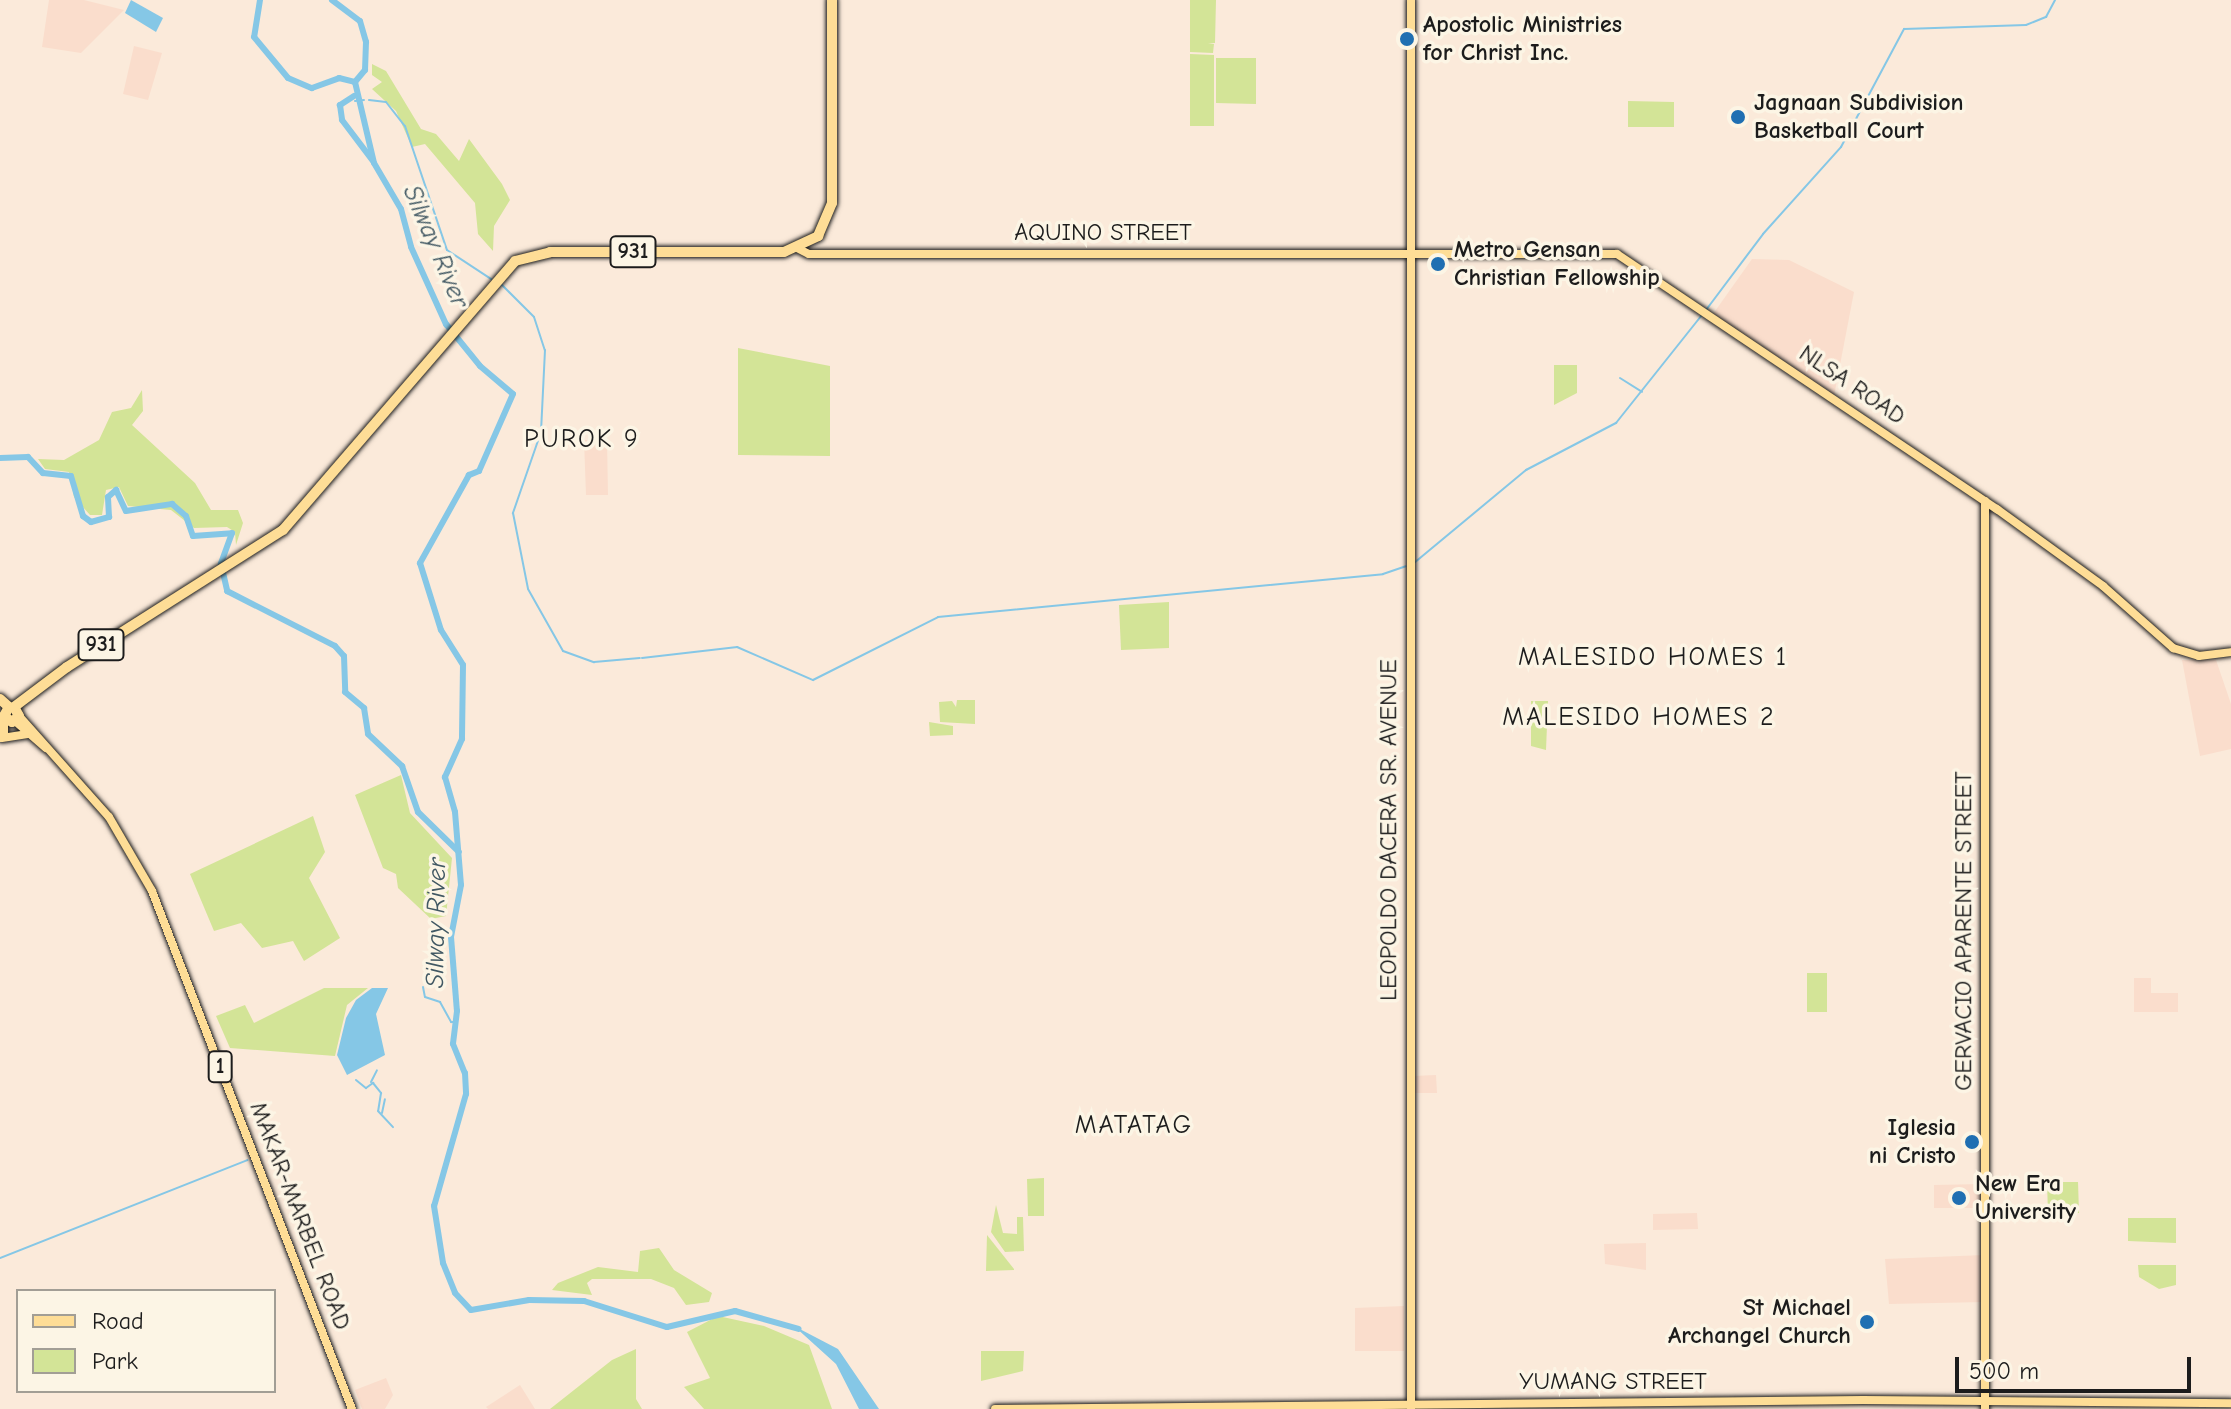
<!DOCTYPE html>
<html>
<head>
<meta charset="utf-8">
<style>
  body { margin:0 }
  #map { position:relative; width:2231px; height:1409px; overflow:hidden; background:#fbeada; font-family:"Comic Neue",sans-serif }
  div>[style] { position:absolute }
  .built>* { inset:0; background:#faddcc }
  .green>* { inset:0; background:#d3e497 }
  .water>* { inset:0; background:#85c7e6 }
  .stream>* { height:2px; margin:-1px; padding:0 1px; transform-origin:1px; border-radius:1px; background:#85c7e6 }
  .river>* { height:6px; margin:-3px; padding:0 3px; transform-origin:3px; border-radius:3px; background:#85c7e6 }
  .roads { filter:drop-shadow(0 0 2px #1c1c1c) drop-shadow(0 0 2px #1c1c1c) }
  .major>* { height:8px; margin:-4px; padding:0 4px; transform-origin:4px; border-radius:4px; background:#fedd96 }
  .highway>* { height:10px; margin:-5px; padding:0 5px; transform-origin:5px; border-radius:5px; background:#fedd96 }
  .dots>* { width:22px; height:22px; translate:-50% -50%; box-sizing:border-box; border:4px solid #fcf5e5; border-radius:50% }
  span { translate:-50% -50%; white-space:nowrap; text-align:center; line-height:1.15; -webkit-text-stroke:7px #fcf5e5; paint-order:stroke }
  .shield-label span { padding:2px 6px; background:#fcf5e5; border:2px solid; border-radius:6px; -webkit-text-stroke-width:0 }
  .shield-label { font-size:22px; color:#1c1c1c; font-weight:700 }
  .poi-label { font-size:24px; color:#1c1c1c; font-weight:700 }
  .left { translate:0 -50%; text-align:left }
  .right { translate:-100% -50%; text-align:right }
  .street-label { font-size:24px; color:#1c1c1c }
  .water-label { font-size:26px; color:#415863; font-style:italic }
  .neighbourhood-label { font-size:26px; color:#1c1c1c; letter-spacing:2px }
  .legend { position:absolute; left:16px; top:1289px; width:260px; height:104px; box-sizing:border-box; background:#fcf5e5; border:2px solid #a29e95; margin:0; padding:10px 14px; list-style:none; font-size:24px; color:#1c1c1c }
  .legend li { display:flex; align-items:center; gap:16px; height:40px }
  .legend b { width:40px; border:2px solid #a29e95 }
  .scale { position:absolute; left:1955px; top:1357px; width:236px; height:36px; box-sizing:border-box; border:4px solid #1c1c1c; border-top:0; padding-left:10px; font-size:24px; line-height:28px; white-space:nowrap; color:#1c1c1c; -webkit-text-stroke:6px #fcf5e5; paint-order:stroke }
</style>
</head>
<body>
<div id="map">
  <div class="built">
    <i style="clip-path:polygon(49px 0,84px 0,124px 10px,81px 53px,42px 47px)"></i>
    <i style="clip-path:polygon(134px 46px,162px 53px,148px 100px,123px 94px)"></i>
    <i style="clip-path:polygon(1752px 259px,1789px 260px,1854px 292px,1834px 396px,1713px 314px)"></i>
    <i style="clip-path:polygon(584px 440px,607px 440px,608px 495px,586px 495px)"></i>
    <i style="clip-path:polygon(2182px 660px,2216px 660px,2231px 704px,2231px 749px,2200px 756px)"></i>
    <i style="clip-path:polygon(2134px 978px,2151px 978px,2151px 993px,2178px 993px,2178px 1012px,2134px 1012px)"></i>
    <i style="clip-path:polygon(1436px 1075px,1437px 1093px,1413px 1093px,1413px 1076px)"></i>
    <i style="clip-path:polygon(1983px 1184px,1983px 1208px,1934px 1208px,1934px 1185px)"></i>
    <i style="clip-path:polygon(1697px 1213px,1698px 1229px,1653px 1230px,1653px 1214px)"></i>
    <i style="clip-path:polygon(1646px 1243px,1646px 1270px,1605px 1264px,1604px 1244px)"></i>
    <i style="clip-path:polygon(1984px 1255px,1984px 1302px,1889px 1304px,1885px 1259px)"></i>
    <i style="clip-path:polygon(1404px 1306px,1404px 1351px,1355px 1351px,1355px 1308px)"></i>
    <i style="clip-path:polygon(386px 1378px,393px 1395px,385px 1409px,362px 1409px,355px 1390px)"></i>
    <i style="clip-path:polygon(520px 1385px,535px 1409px,488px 1409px,486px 1407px)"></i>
  </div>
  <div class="green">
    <i style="clip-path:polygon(1190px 0,1216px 0,1215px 43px,1208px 43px,1214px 44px,1213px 53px,1190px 52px)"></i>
    <i style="clip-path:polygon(1190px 54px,1214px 55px,1214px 126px,1190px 126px)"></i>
    <i style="clip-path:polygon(1216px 58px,1256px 58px,1256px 104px,1216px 103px)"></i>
    <i style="clip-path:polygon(372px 64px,386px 71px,421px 129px,436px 134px,459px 161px,469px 139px,502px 184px,510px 200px,494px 226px,493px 251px,478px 234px,475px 203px,425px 144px,412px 147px,396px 111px,372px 89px,382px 82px,372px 75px)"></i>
    <i style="clip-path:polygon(1628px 101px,1674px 102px,1674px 127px,1628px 127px)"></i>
    <i style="clip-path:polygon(738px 348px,830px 366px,830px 456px,738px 455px)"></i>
    <i style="clip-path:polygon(1554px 365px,1577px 365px,1577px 393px,1554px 405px)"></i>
    <i style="clip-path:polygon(142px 390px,143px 411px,132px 425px,195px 483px,211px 510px,238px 510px,243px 523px,236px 545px,235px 532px,227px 527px,194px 528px,171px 510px,128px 506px,119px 487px,106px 490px,102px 515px,90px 515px,74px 497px,69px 472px,45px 469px,38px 459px,64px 460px,99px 440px,112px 412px,131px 408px)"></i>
    <i style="clip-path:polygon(1169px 602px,1169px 648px,1121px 650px,1119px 605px)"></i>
    <i style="clip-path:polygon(957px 700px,975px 700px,975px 724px,940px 722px,939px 702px,952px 701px,956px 707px)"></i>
    <i style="clip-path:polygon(1531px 701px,1548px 701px,1546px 750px,1531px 746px)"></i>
    <i style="clip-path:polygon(929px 722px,953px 726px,953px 735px,930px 736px)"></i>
    <i style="clip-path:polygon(401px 775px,410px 813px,452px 858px,446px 916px,431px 919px,398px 888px,396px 874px,383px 868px,355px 795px)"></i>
    <i style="clip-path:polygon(313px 816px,325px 852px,309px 878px,340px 938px,304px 961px,293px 941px,262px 948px,241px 923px,214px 931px,190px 874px)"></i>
    <i style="clip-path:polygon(1807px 973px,1827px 973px,1827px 1012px,1807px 1012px)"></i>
    <i style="clip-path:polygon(324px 988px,368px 988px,347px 1005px,335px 1056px,230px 1048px,216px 1016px,245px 1005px,254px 1023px)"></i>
    <i style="clip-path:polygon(1044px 1178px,1044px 1216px,1028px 1216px,1027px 1179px)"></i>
    <i style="clip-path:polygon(2047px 1182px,2078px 1182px,2079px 1213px,2048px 1214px)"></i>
    <i style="clip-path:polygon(996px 1205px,1003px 1233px,1017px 1234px,1017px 1217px,1023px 1217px,1024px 1251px,1005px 1252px,991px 1232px)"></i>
    <i style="clip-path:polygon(2128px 1218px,2176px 1218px,2176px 1243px,2128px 1241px)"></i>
    <i style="clip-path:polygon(987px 1235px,1014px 1269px,1014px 1270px,986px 1271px)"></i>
    <i style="clip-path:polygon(659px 1248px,674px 1270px,712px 1293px,709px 1302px,686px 1305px,674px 1288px,651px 1279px,592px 1279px,587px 1283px,592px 1295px,552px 1290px,558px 1283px,598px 1267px,638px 1272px,640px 1251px)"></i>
    <i style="clip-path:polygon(2138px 1265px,2176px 1265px,2176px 1285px,2159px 1289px,2139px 1277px)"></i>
    <i style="clip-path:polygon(718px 1316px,764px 1326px,809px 1345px,832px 1409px,704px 1409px,684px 1387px,710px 1378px,687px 1332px)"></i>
    <i style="clip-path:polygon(636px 1349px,636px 1399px,642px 1409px,550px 1409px,612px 1360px)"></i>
    <i style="clip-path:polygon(1024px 1351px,1023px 1371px,981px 1381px,981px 1351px)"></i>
  </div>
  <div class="water">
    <i style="clip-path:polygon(131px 0,163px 18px,156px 32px,125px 13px)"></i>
    <i style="clip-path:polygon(372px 988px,388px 988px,376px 1014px,385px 1055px,347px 1075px,337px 1055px,346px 1018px,356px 1000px)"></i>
    <i style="clip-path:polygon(794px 1326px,838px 1349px,879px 1409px,859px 1409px,836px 1364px)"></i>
  </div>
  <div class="stream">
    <i style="left:369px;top:100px;width:17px;rotate:7deg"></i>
    <i style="left:386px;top:102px;width:31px;rotate:52deg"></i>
    <i style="left:405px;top:126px;width:131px;rotate:71.3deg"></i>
    <i style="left:447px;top:250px;width:53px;rotate:33.4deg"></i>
    <i style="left:355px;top:101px;width:9px;rotate:-6deg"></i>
    <i style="left:502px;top:285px;width:45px;rotate:45deg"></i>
    <i style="left:534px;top:317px;width:35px;rotate:72deg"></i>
    <i style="left:545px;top:350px;width:82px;rotate:92.8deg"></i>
    <i style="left:541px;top:432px;width:86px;rotate:109.1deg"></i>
    <i style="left:513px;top:513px;width:77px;rotate:78.8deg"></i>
    <i style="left:528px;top:589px;width:71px;rotate:60.6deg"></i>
    <i style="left:563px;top:651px;width:33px;rotate:20deg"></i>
    <i style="left:594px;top:662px;width:46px;rotate:-5deg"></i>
    <i style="left:1706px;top:310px;width:95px;rotate:-53.1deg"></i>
    <i style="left:1763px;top:234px;width:117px;rotate:-48.1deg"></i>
    <i style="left:1841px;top:147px;width:134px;rotate:-61.9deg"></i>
    <i style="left:1904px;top:29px;width:122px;rotate:-1.9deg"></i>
    <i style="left:2026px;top:25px;width:22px;rotate:-22deg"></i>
    <i style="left:2046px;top:17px;width:19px;rotate:-62deg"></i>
    <i style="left:1620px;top:378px;width:26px;rotate:32deg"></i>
    <i style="left:1414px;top:563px;width:146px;rotate:-39.7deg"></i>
    <i style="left:1526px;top:470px;width:102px;rotate:-27.6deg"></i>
    <i style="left:1616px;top:423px;width:138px;rotate:-51.5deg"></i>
    <i style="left:642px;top:658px;width:96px;rotate:-6.6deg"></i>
    <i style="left:737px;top:647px;width:83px;rotate:23.5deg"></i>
    <i style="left:813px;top:680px;width:140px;rotate:-26.7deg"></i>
    <i style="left:938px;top:617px;width:447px;rotate:-5.5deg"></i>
    <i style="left:1383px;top:574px;width:24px;rotate:-19deg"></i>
    <i style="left:423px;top:987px;width:10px;rotate:79deg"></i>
    <i style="left:425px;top:997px;width:16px;rotate:18deg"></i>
    <i style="left:440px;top:1002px;width:23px;rotate:61deg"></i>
    <i style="left:451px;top:1022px;width:6px"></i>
    <i style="left:356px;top:1080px;width:13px;rotate:39deg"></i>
    <i style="left:366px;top:1088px;width:9px;rotate:-36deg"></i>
    <i style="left:373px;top:1083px;width:13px;rotate:51deg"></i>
    <i style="left:381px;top:1093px;width:18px;rotate:99deg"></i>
    <i style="left:378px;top:1111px;width:22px;rotate:47deg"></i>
    <i style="left:371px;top:1082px;width:13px;rotate:-63deg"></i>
    <i style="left:382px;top:1113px;width:14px;rotate:-78deg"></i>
    <i style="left:0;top:1258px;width:266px;rotate:-21.6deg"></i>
  </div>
  <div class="river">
    <i style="left:260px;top:0;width:37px;rotate:99deg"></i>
    <i style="left:254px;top:37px;width:53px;rotate:50.3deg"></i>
    <i style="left:288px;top:78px;width:26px;rotate:23deg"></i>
    <i style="left:312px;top:88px;width:29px;rotate:-20deg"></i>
    <i style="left:339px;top:78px;width:16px;rotate:14deg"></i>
    <i style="left:355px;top:82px;width:83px;rotate:76.8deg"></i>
    <i style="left:374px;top:163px;width:53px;rotate:59.6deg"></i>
    <i style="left:401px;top:209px;width:39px;rotate:75deg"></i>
    <i style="left:411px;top:247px;width:85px;rotate:65.6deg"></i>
    <i style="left:446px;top:324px;width:54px;rotate:51deg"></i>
    <i style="left:480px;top:366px;width:43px;rotate:40.3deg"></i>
    <i style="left:513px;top:394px;width:84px;rotate:113.8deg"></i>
    <i style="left:479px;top:471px;width:11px;rotate:158deg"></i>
    <i style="left:469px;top:475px;width:101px;rotate:119.1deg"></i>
    <i style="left:420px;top:563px;width:70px;rotate:72.6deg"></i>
    <i style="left:441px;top:630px;width:41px;rotate:57.8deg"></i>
    <i style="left:463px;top:665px;width:74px;rotate:90.8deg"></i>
    <i style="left:462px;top:739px;width:42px;rotate:114.1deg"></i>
    <i style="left:445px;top:777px;width:36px;rotate:74deg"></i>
    <i style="left:455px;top:812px;width:73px;rotate:85.3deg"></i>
    <i style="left:461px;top:885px;width:53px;rotate:100.9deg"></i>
    <i style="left:451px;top:937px;width:74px;rotate:85.4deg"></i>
    <i style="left:457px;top:1011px;width:33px;rotate:97deg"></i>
    <i style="left:453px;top:1044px;width:31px;rotate:68deg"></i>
    <i style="left:465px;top:1073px;width:21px;rotate:87deg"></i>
    <i style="left:466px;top:1094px;width:116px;rotate:105.9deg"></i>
    <i style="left:434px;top:1206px;width:58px;rotate:81deg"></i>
    <i style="left:443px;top:1263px;width:32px;rotate:68deg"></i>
    <i style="left:455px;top:1293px;width:23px;rotate:47deg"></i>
    <i style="left:471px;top:1310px;width:59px;rotate:-9.8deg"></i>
    <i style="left:529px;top:1300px;width:55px;rotate:1deg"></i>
    <i style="left:584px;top:1301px;width:87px;rotate:17.4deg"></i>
    <i style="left:667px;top:1327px;width:70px;rotate:-13.2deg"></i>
    <i style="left:735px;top:1311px;width:66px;rotate:15.7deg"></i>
    <i style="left:332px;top:0;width:35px;rotate:37deg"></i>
    <i style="left:360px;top:21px;width:22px;rotate:74deg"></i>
    <i style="left:366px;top:42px;width:28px;rotate:92deg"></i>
    <i style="left:365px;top:70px;width:16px;rotate:130deg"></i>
    <i style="left:354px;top:96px;width:17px;rotate:147deg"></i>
    <i style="left:340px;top:105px;width:15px;rotate:82deg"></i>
    <i style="left:342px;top:120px;width:51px;rotate:52.9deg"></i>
    <i style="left:0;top:458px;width:28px;rotate:-2deg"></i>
    <i style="left:28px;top:457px;width:22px;rotate:47deg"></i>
    <i style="left:43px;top:473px;width:28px;rotate:6deg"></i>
    <i style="left:71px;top:476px;width:42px;rotate:73.3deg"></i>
    <i style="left:83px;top:516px;width:10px;rotate:37deg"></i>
    <i style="left:91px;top:522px;width:19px;rotate:-16deg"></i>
    <i style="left:109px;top:517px;width:20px;rotate:-93deg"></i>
    <i style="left:108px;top:497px;width:11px;rotate:-41deg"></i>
    <i style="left:116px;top:490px;width:23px;rotate:65deg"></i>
    <i style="left:126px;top:511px;width:47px;rotate:-8.7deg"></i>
    <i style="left:172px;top:504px;width:18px;rotate:41deg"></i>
    <i style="left:186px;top:516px;width:21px;rotate:71deg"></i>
    <i style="left:193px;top:536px;width:39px;rotate:-4deg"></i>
    <i style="left:232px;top:533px;width:33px;rotate:110deg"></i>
    <i style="left:221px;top:564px;width:28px;rotate:77deg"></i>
    <i style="left:227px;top:591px;width:121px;rotate:27deg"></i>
    <i style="left:335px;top:646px;width:13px;rotate:48deg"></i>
    <i style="left:344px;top:656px;width:36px;rotate:88deg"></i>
    <i style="left:345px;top:692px;width:25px;rotate:40deg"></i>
    <i style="left:364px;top:708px;width:26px;rotate:81deg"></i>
    <i style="left:368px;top:734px;width:47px;rotate:43.3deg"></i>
    <i style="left:402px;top:766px;width:49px;rotate:70.8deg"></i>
    <i style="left:418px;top:812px;width:57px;rotate:44.3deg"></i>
  </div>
  <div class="roads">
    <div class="major">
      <i style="left:797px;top:248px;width:13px;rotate:27deg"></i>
      <i style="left:809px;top:254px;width:808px"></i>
      <i style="left:1617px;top:254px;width:458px;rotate:33.9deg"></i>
      <i style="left:1997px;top:509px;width:131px;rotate:36deg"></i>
      <i style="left:2103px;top:586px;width:94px;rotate:41.5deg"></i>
      <i style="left:2173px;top:648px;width:27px;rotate:17deg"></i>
      <i style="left:2199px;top:656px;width:32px;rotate:-7deg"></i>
      <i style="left:19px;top:716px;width:135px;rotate:48.3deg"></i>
      <i style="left:109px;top:817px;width:86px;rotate:59.8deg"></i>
      <i style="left:152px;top:891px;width:555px;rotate:68.89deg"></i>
      <i style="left:15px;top:721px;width:41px;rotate:41.1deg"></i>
      <i style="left:4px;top:735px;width:18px;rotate:-90deg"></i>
      <i style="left:2px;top:738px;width:26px;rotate:-9deg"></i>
      <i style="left:995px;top:1409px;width:868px;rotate:-0.59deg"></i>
      <i style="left:1863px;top:1400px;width:368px;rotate:0.5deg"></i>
      <i style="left:1411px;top:1409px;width:1409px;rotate:-90deg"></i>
      <i style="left:1985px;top:1409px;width:908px;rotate:-90deg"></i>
    </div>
    <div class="highway">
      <i style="left:0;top:699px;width:12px;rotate:42deg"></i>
      <i style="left:9px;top:707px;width:10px;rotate:119deg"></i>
      <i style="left:4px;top:716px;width:10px;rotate:37deg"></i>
      <i style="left:12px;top:722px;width:9px;rotate:-41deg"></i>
      <i style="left:19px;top:716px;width:10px;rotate:-119deg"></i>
      <i style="left:14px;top:707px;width:66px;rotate:-37deg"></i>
      <i style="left:67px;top:667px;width:256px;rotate:-32.4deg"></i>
      <i style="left:283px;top:530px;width:355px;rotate:-49.2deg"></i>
      <i style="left:515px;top:261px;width:36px;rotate:-14deg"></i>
      <i style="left:550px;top:252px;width:234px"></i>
      <i style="left:784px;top:252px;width:38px;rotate:-25deg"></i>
      <i style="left:818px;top:236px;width:36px;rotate:-67deg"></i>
      <i style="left:832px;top:203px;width:203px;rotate:-90deg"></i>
    </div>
  </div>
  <div class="dots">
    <i style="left:1407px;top:39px;background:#1f6fb2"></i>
    <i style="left:1738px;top:117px;background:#1f6fb2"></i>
    <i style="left:1438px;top:264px;background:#1f6fb2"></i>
    <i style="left:1972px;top:1142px;background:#1f6fb2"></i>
    <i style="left:1959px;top:1198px;background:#1f6fb2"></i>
    <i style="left:1867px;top:1322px;background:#1f6fb2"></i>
  </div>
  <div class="shield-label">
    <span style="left:633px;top:252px">931</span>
    <span style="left:101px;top:645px">931</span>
    <span style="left:220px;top:1067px">1</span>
  </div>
  <div class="poi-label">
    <span class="left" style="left:1423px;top:39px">Apostolic Ministries<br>for Christ Inc.</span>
    <span class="left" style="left:1754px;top:117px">Jagnaan Subdivision<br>Basketball Court</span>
    <span class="left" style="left:1454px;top:264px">Metro Gensan<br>Christian Fellowship</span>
    <span class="right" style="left:1956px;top:1142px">Iglesia<br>ni Cristo</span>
    <span class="left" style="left:1975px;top:1198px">New Era<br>University</span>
    <span class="right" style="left:1851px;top:1322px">St Michael<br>Archangel Church</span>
  </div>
  <div class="street-label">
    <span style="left:1103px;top:233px">AQUINO STREET</span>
    <span style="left:1852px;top:385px;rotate:34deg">NLSA ROAD</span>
    <span style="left:1389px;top:830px;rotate:-90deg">LEOPOLDO DACERA SR. AVENUE</span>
    <span style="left:1964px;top:931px;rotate:-90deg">GERVACIO APARENTE STREET</span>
    <span style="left:300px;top:1216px;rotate:69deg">MAKAR-MARBEL ROAD</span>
    <span style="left:1613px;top:1382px">YUMANG STREET</span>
  </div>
  <div class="water-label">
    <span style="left:435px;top:247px;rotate:67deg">Silway River</span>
    <span style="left:437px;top:923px;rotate:-89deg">Silway River</span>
  </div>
  <div class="neighbourhood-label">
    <span style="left:582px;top:440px">PUROK 9</span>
    <span style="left:1653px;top:658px">MALESIDO HOMES 1</span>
    <span style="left:1639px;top:718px">MALESIDO HOMES 2</span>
    <span style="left:1134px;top:1126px">MATATAG</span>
  </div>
  <ul class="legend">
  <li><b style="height:10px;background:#fedd96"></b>Road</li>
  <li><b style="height:22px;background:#d3e497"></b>Park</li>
  </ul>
  <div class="scale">500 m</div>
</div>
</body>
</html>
